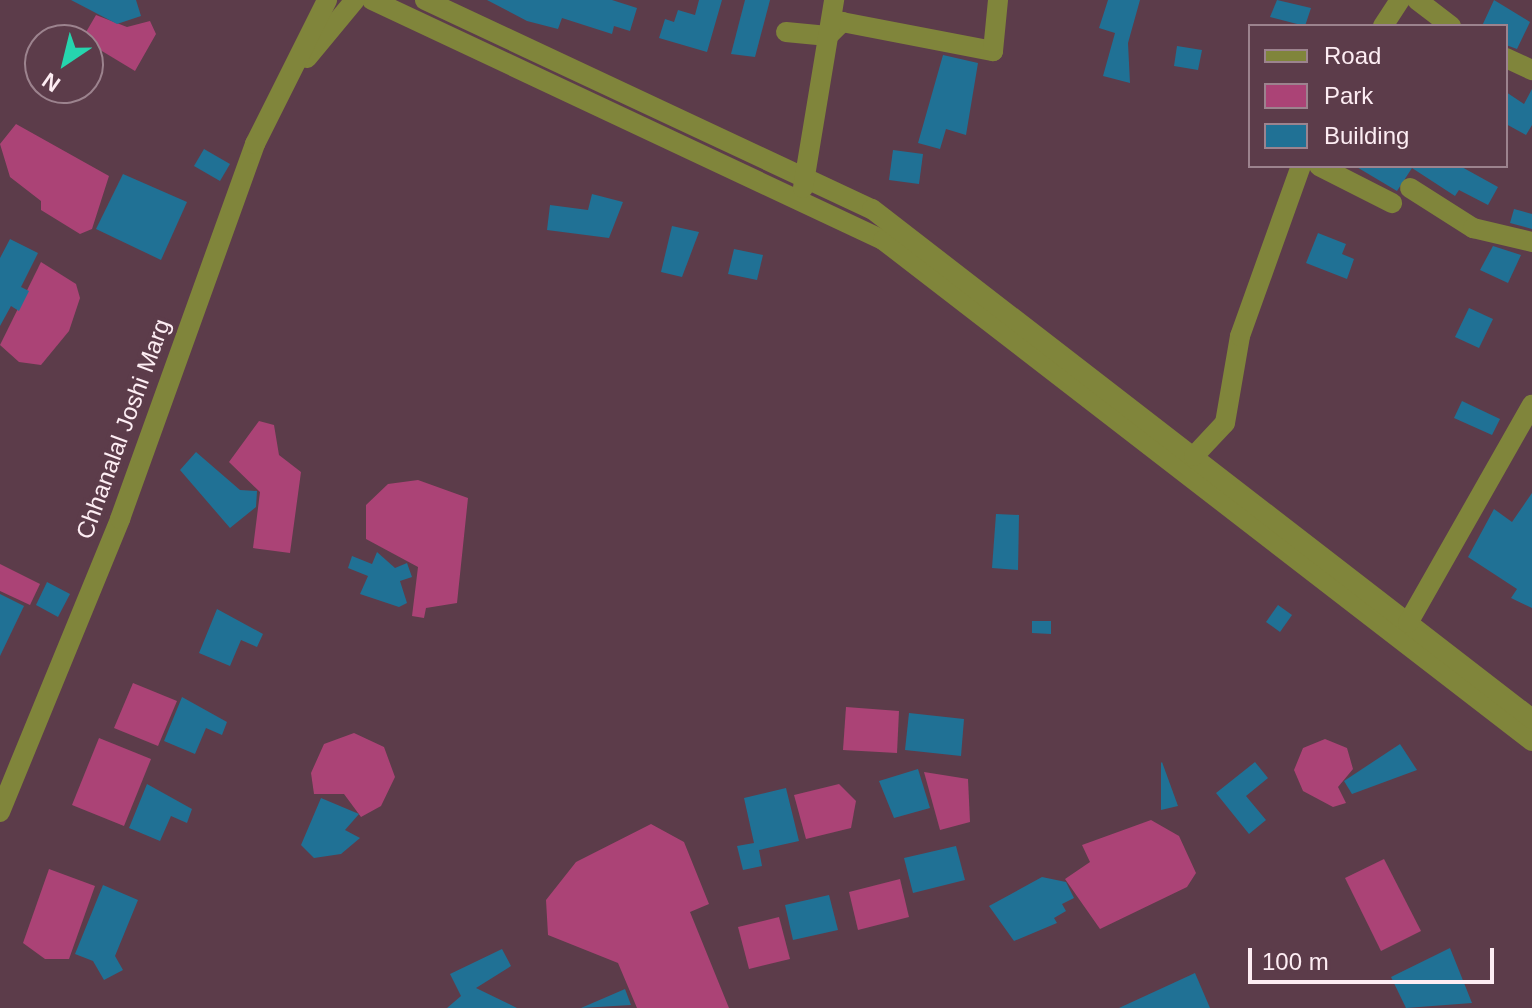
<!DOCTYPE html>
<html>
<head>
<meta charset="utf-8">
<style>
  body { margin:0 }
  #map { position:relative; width:1532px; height:1008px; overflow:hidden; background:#5c3c4a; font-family:Helvetica,sans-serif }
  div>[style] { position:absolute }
  .green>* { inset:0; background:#ab4376 }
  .building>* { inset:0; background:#207195 }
  .minor>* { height:20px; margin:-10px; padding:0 10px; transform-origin:10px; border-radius:10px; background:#80853b }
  span { translate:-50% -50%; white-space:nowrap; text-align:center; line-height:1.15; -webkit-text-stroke:8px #5c3c4a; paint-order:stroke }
  .street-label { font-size:24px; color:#fdedf3 }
  .legend { position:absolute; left:1248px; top:24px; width:260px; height:144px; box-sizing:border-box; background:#5c3c4a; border:2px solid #9c838e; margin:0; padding:10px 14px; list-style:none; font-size:24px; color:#fdedf3 }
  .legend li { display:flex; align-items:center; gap:16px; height:40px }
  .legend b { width:40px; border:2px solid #9c838e }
  .north { position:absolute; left:24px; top:24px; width:80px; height:80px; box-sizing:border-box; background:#5c3c4a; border:2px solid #9c838e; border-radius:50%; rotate:215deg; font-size:22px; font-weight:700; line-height:32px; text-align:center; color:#fdedf3 }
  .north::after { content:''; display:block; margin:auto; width:28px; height:36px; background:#26d5ae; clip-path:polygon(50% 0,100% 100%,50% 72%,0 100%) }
  .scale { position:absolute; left:1248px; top:948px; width:246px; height:36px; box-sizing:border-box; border:4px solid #fdedf3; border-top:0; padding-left:10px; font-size:24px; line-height:28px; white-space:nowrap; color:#fdedf3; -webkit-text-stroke:6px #5c3c4a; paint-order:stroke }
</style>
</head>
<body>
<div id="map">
  <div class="green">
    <i style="clip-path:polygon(96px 15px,127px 27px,150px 21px,156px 34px,135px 71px,82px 39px)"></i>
    <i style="clip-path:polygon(16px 124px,109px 176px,92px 229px,80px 234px,41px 210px,41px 201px,10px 177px,0 144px)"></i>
    <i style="clip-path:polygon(41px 262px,76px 284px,80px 298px,69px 331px,41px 365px,19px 362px,0 345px)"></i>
    <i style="clip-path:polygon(259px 421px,274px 425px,279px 455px,301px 472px,290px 553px,253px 548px,260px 492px,229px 462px)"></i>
    <i style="clip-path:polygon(418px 480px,468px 498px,457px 603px,426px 608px,424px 618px,412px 616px,418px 567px,366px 539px,366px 505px,388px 484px)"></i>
    <i style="clip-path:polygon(0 564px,40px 584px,30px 605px,0 591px)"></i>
    <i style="clip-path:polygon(133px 683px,177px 701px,158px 746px,114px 728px)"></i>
    <i style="clip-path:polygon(846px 707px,899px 711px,897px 753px,843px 750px)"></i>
    <i style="clip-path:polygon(354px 733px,384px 747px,395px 777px,381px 806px,361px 817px,344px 794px,314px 794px,311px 773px,324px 744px)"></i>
    <i style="clip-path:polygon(99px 738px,151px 759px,124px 826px,72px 805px)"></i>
    <i style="clip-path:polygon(1325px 739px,1347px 748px,1353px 769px,1338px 787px,1346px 803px,1333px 807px,1303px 791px,1294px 770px,1303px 748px)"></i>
    <i style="clip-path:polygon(924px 772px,968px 779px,970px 822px,940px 830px)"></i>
    <i style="clip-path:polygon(839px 784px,856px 801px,851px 828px,806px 839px,794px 795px)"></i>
    <i style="clip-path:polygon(1151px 820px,1179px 836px,1196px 873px,1187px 887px,1100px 929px,1065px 879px,1090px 862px,1082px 845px)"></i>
    <i style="clip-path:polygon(651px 824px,684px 842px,709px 904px,690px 912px,729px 1008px,637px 1008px,618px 963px,548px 935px,546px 900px,576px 862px)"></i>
    <i style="clip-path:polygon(1384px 859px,1421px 931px,1381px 951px,1345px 878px)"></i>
    <i style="clip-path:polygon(49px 869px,95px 886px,69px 959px,45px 959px,23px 943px)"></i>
    <i style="clip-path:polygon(900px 879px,909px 917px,858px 930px,849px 892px)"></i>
    <i style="clip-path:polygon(779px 917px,790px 959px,749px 969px,738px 927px)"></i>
  </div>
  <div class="building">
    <i style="clip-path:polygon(71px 0,136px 0,141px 16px,117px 24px)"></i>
    <i style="clip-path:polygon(487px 0,612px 0,637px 8px,630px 31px,614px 26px,612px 34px,562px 18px,558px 29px,527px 21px)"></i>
    <i style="clip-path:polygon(699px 0,722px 0,707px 52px,659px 38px,665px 19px,674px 22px,678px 10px,695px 15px)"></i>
    <i style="clip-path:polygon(745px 0,770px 0,755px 57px,731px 54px)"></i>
    <i style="clip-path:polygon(1108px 0,1140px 0,1128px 43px,1130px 83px,1103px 76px,1115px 33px,1099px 28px)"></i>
    <i style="clip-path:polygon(1277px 0,1311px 8px,1305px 26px,1270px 17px)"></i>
    <i style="clip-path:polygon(1494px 0,1530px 22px,1517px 49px,1506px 45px,1506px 26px,1482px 26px)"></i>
    <i style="clip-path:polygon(1177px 46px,1202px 50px,1198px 70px,1174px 66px)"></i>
    <i style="clip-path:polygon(943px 55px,978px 63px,966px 135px,946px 129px,940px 149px,918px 143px)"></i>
    <i style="clip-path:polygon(1532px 89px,1532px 125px,1526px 135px,1506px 124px,1506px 92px,1524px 104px)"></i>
    <i style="clip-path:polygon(204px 149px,230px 164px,220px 181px,194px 166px)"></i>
    <i style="clip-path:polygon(893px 150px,923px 154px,919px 184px,889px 180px)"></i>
    <i style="clip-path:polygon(1355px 166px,1460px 166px,1498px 187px,1488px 205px,1459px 190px,1455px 196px,1412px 168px,1397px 191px)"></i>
    <i style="clip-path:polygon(123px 174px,187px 202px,161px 260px,96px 229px)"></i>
    <i style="clip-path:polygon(592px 194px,623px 202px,609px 238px,547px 230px,550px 205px,588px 210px)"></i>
    <i style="clip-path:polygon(1514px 209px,1532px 214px,1532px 229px,1510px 223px)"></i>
    <i style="clip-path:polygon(672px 226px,699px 232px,682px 277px,661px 272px)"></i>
    <i style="clip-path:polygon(1318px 233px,1346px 244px,1342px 254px,1354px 259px,1347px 279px,1306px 263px)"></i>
    <i style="clip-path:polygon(10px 239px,38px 253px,21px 287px,29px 291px,19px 311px,11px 306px,0 326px,0 258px)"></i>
    <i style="clip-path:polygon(1493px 246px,1521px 255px,1508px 283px,1480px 270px)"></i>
    <i style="clip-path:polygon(734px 249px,763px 255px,757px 280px,728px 274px)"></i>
    <i style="clip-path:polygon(1469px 308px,1493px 319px,1479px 348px,1455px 337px)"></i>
    <i style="clip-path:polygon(1462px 401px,1500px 419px,1492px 435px,1454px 418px)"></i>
    <i style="clip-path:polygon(196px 452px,240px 490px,257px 491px,256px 507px,230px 528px,180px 470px)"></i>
    <i style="clip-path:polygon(1532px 493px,1532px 608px,1511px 598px,1517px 589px,1468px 557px,1494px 509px,1512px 522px)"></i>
    <i style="clip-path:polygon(996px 514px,1019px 515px,1018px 570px,992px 568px)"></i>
    <i style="clip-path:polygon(377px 552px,395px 568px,407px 563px,412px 577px,400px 581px,407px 603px,399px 607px,360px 594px,368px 576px,348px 568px,352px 556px,372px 564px)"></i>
    <i style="clip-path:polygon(47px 582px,70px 594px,58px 617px,36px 605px)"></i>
    <i style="clip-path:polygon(0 594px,24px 606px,0 656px)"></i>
    <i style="clip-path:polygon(1278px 605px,1292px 615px,1280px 632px,1266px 622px)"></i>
    <i style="clip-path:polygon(217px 609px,263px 634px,257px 647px,241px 640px,230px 666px,199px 653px)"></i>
    <i style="clip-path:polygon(1032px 621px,1051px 621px,1051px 634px,1032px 633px)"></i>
    <i style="clip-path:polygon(182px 697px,227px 722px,222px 735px,206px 728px,195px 754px,164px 741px)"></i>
    <i style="clip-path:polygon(909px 713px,964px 719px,961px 756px,905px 750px)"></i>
    <i style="clip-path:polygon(1400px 744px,1417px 770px,1352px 794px,1344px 781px)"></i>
    <i style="clip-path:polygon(1162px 762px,1178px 806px,1161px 810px,1161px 763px)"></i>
    <i style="clip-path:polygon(1255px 762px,1268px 778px,1246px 796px,1266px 820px,1249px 834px,1216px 793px)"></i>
    <i style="clip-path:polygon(918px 769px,930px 808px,894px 818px,879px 781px)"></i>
    <i style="clip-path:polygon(147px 784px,192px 809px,187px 823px,171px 816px,160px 841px,129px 828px)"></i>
    <i style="clip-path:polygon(786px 788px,799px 841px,759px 850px,762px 866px,743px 870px,737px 846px,754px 843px,744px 798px)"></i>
    <i style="clip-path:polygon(321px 798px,359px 814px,345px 830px,360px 838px,341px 854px,314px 858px,301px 845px)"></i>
    <i style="clip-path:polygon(956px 846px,965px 880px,913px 893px,904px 858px)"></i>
    <i style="clip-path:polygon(1042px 877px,1066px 882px,1074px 898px,1062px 904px,1066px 911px,1054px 918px,1057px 923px,1014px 941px,989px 906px)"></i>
    <i style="clip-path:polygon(103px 885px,138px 900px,115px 956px,123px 970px,104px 980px,93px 961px,75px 954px)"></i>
    <i style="clip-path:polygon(829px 895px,838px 930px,793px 940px,785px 905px)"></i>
    <i style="clip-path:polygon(1450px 948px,1472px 1003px,1406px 1008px,1391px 977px)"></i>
    <i style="clip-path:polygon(502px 949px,511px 966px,476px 988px,517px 1008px,447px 1008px,461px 996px,450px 974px)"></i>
    <i style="clip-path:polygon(1195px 973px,1210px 1008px,1119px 1008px)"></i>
    <i style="clip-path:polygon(625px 989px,631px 1005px,581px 1008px)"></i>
  </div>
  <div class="minor">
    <i style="left:372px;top:0;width:565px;rotate:25.16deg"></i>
    <i style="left:883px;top:240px;width:820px;rotate:37.67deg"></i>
    <i style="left:425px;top:0;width:493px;rotate:25.1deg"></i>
    <i style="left:872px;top:209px;width:834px;rotate:37.69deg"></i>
    <i style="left:1417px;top:0;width:43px;rotate:37.4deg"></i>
    <i style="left:1383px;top:26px;width:31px;rotate:-57deg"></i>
    <i style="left:786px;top:32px;width:42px;rotate:5.4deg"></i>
    <i style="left:828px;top:36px;width:20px;rotate:-45deg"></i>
    <i style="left:842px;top:22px;width:154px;rotate:10.9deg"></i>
    <i style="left:993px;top:51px;width:51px;rotate:-84.4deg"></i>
    <i style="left:307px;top:58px;width:75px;rotate:-50.4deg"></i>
    <i style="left:1506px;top:58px;width:29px;rotate:25deg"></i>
    <i style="left:1319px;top:166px;width:82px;rotate:26.9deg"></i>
    <i style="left:803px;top:188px;width:191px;rotate:-80.6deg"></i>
    <i style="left:1410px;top:188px;width:75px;rotate:32.4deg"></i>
    <i style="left:1473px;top:228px;width:61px;rotate:13.3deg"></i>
    <i style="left:1194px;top:456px;width:45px;rotate:-46.8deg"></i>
    <i style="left:1225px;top:423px;width:88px;rotate:-80.2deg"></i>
    <i style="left:1240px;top:336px;width:181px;rotate:-70.3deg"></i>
    <i style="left:1408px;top:623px;width:251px;rotate:-60.4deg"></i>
    <i style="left:0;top:812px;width:317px;rotate:-67.7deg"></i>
    <i style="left:120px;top:519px;width:399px;rotate:-70.2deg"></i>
    <i style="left:255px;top:144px;width:161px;rotate:-63.4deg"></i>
  </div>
  <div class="street-label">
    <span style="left:123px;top:429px;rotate:-70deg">Chhanalal Joshi Marg</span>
  </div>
  <ul class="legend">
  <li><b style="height:10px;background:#80853b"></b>Road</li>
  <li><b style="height:22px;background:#ab4376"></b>Park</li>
  <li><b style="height:22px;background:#207195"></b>Building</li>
  </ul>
  <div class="north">N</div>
  <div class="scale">100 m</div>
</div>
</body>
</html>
